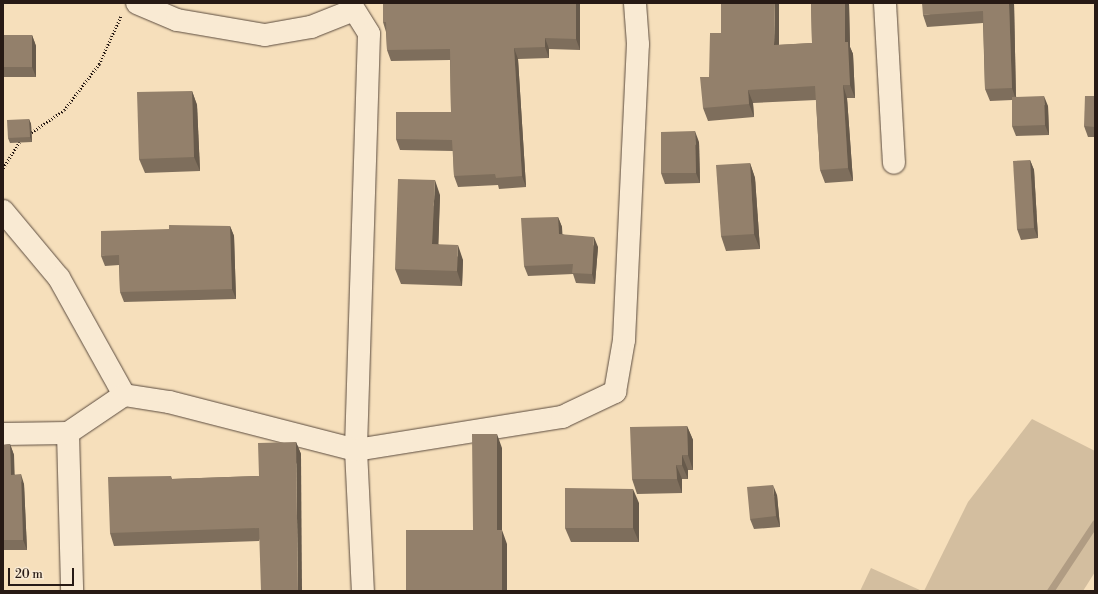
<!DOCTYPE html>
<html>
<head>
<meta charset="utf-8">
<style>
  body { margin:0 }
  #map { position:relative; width:1098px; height:594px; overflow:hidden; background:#f6dfbb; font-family:"Libre Bodoni",serif }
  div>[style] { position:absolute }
  .green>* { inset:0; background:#d3be9f }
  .stream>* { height:7px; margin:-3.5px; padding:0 3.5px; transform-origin:3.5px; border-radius:3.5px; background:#b09c83 }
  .path>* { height:2.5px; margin-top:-1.25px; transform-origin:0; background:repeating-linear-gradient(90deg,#271a15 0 1px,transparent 0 3px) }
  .roads { filter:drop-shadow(0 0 1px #5b4b3e) drop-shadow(0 0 1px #5b4b3e) }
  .minor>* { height:22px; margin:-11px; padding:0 11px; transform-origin:11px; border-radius:11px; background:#f9ead3 }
  .wall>* { inset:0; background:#7e6e5c }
  .shaded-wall>* { inset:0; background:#675a4b }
  .building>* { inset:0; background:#93806b }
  span { translate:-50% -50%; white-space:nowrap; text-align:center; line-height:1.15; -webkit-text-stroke:3px #f9ead3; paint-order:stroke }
  .frame { position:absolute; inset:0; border:4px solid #271a15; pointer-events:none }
  .scale { position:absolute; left:8px; top:568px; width:66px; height:18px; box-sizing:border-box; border:2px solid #271a15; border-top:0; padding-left:5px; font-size:12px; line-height:14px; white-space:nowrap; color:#271a15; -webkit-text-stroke:3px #f9ead3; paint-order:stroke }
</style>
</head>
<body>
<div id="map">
  <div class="green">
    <i style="clip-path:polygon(1032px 419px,1095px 451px,1095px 572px,1083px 591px,924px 591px,968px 502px)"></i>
    <i style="clip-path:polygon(871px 568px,922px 591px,860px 591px)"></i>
  </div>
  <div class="stream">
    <i style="left:1050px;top:591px;width:82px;rotate:-56.5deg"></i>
  </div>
  <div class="path">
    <i style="left:29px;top:134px;width:42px;rotate:-34.4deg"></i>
    <i style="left:64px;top:110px;width:58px;rotate:-52.7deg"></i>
    <i style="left:99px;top:64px;width:53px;rotate:-65.4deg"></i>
    <i style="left:3px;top:168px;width:32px;rotate:-58deg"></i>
  </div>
  <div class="roads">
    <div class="minor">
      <i style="left:137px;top:3px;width:43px;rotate:23deg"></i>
      <i style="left:177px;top:20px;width:89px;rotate:9.7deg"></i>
      <i style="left:265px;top:35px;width:47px;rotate:-9.9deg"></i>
      <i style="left:311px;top:27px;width:46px;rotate:-21.6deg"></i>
      <i style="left:350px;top:3px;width:36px;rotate:58deg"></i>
      <i style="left:369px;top:34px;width:416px;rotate:91.8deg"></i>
      <i style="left:356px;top:450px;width:141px;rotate:87.2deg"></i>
      <i style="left:885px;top:3px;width:160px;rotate:86.8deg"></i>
      <i style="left:3px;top:211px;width:87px;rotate:50.1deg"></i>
      <i style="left:59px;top:278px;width:134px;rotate:60.9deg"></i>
      <i style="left:68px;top:433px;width:158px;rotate:88.5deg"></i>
      <i style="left:3px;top:434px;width:65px;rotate:-0.9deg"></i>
      <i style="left:68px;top:433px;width:68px;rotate:-34.2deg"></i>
      <i style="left:124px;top:395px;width:46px;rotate:8.8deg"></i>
      <i style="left:169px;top:402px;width:193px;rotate:14.4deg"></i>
      <i style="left:356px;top:450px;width:209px;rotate:-9.1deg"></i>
      <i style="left:562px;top:417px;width:59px;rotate:-25.3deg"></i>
      <i style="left:615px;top:392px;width:53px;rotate:-80.2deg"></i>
      <i style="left:624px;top:340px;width:296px;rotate:-87.3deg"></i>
      <i style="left:638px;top:44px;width:41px;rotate:-94.2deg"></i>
    </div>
  </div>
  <div class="wall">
    <i style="clip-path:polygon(383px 3px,580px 3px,580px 50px,549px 49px,549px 58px,518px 59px,526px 187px,499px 189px,498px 185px,458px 187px,454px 176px,453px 151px,400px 150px,396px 139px,451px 112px,450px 60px,391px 61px,387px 50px,386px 32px,383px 22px)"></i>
    <i style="clip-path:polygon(811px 3px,849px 3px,850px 47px,853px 54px,855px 98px,847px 98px,853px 181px,825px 183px,820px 170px,816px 100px,753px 103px,754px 117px,708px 121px,703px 108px,709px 77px,721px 33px,779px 45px,812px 43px)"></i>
    <i style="clip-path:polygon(1014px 3px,1016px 97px,1048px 106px,1049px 135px,1016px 136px,1012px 126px,1012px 100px,990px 101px,985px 89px,983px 23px,927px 27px,923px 15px)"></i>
    <i style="clip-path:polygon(3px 35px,32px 35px,36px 46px,36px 77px,3px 77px)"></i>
    <i style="clip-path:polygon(192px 91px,197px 105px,200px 171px,145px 173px,139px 159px)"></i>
    <i style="clip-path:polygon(1095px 96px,1095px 137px,1088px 137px,1084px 126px)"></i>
    <i style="clip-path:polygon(29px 119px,31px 124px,32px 142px,10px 143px,8px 138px)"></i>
    <i style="clip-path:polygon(699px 142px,700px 183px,665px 184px,661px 173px)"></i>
    <i style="clip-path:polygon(1030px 160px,1034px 170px,1038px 238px,1021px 240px,1017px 229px)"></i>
    <i style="clip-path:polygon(750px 163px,755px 178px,760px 249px,726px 251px,721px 236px)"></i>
    <i style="clip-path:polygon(440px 195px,438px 244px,463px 260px,462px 286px,401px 284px,395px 269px)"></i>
    <i style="clip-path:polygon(558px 217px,562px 227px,562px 234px,598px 247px,595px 284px,576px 283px,573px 274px,528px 276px,524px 266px)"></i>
    <i style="clip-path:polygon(230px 226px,234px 236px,236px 299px,124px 302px,120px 292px,119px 265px,105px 266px,101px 256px)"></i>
    <i style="clip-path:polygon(687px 426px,693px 440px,693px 470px,688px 470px,688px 479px,682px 479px,682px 493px,637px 494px,632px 479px)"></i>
    <i style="clip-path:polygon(296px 442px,301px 454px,259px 541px,114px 546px,110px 533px,171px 476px,172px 479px,259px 476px)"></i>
    <i style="clip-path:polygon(10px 444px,14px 455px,14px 474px,24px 484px,27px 550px,3px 550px,3px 445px)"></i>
    <i style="clip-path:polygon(777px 495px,780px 527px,754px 529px,750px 519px)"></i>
    <i style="clip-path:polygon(639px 503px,639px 542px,571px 542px,565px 528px)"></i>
  </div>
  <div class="shaded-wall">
    <i style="clip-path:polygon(576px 3px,580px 3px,580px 50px,576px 39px)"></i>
    <i style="clip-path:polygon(775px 3px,779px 3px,779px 58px,774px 45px)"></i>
    <i style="clip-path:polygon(845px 3px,849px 3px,850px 47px,853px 54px,855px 98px,850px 85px,845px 42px)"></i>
    <i style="clip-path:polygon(1009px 3px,1014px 3px,1016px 100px,1012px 88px)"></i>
    <i style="clip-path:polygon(32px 35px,36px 46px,36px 77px,32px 67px)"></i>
    <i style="clip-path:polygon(545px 38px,549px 49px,549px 58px,545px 47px)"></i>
    <i style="clip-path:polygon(514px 48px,518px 59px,526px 187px,522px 176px)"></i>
    <i style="clip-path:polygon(843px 85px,847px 98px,853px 181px,848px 168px)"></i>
    <i style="clip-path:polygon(748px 90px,753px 103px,754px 117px,749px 104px)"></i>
    <i style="clip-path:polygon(192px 91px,197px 105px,200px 171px,194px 157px)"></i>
    <i style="clip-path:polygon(1044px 96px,1048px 106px,1049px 135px,1045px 125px)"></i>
    <i style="clip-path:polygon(29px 119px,31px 124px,32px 142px,30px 137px)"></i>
    <i style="clip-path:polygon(695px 131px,699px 142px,700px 183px,696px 173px)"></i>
    <i style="clip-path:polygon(1030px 160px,1034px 170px,1038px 238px,1034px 228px)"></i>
    <i style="clip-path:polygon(750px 163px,755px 178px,760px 249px,754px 234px)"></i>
    <i style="clip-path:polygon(435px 180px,440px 195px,438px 259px,432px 244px)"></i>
    <i style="clip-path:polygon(558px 217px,562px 227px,563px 244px,559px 234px)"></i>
    <i style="clip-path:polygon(230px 226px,234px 236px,236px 299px,232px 289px)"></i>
    <i style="clip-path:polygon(594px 237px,598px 247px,595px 284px,592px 274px)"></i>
    <i style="clip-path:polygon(458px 245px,463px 260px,462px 286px,457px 271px)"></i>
    <i style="clip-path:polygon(687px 426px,693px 440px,693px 470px,688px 455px)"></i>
    <i style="clip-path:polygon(497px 434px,502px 448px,502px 530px,507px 544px,507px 591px,502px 591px,497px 530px)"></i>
    <i style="clip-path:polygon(296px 442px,301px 454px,302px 591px,298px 591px)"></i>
    <i style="clip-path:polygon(10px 444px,14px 455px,15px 485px,11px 475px)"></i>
    <i style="clip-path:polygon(682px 455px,688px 470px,688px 479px,682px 465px)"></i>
    <i style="clip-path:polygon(676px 465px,682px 479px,682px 493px,677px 479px)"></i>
    <i style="clip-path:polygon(21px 474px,24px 484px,27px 550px,23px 540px)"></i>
    <i style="clip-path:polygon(773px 485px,777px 495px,780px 527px,776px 516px)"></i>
    <i style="clip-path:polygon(633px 489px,639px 503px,639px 542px,633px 528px)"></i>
  </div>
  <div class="building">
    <i style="clip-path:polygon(383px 3px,576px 3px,576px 39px,545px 38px,545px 47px,514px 48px,522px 176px,496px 178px,495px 174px,454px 176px,452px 140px,396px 139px,396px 112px,451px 112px,450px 49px,387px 50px,386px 22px,383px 22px)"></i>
    <i style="clip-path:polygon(721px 3px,775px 3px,774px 45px,812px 43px,811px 3px,845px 3px,845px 42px,848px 42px,850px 85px,843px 85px,848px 168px,820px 170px,815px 86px,748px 90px,749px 104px,703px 108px,700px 77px,709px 77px,710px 33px,721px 33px)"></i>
    <i style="clip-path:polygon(922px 3px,1009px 3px,1012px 88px,985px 89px,983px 11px,923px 15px)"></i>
    <i style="clip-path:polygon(3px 35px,32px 35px,32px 67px,3px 67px)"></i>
    <i style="clip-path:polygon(192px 91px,194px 157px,139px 159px,137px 92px)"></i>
    <i style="clip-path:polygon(1044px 96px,1045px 125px,1012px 126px,1012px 97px)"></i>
    <i style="clip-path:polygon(1085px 96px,1095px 96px,1095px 127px,1084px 126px)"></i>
    <i style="clip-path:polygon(29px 119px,30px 137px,8px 138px,7px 120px)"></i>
    <i style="clip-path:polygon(695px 131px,696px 173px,661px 173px,661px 132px)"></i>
    <i style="clip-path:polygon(1030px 160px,1034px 228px,1017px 229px,1013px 161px)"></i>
    <i style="clip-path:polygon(750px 163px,754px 234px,721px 236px,716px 165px)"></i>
    <i style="clip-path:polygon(398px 179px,435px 180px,432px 244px,458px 245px,457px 271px,395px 269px)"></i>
    <i style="clip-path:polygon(558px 217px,559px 234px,594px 237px,592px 274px,572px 273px,573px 264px,524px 266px,521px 218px)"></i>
    <i style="clip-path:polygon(169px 225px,230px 226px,232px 289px,120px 292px,119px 255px,101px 256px,101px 231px,169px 229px)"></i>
    <i style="clip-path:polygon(687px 426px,688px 455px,682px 455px,682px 465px,676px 465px,677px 479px,632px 479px,630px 427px)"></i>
    <i style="clip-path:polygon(472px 434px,497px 434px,497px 530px,502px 530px,502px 591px,406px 591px,406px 530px,473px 530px)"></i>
    <i style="clip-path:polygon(296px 442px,298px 591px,261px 591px,259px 528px,110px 533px,108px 477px,171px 476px,171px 479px,259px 476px,258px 443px)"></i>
    <i style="clip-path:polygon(10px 444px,11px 475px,21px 474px,23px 540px,3px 540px,3px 445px)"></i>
    <i style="clip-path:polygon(773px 485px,776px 516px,750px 519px,747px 487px)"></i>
    <i style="clip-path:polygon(565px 488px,633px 489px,633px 528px,565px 528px)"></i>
  </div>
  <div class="frame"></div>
  <div class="scale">20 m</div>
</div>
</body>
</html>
